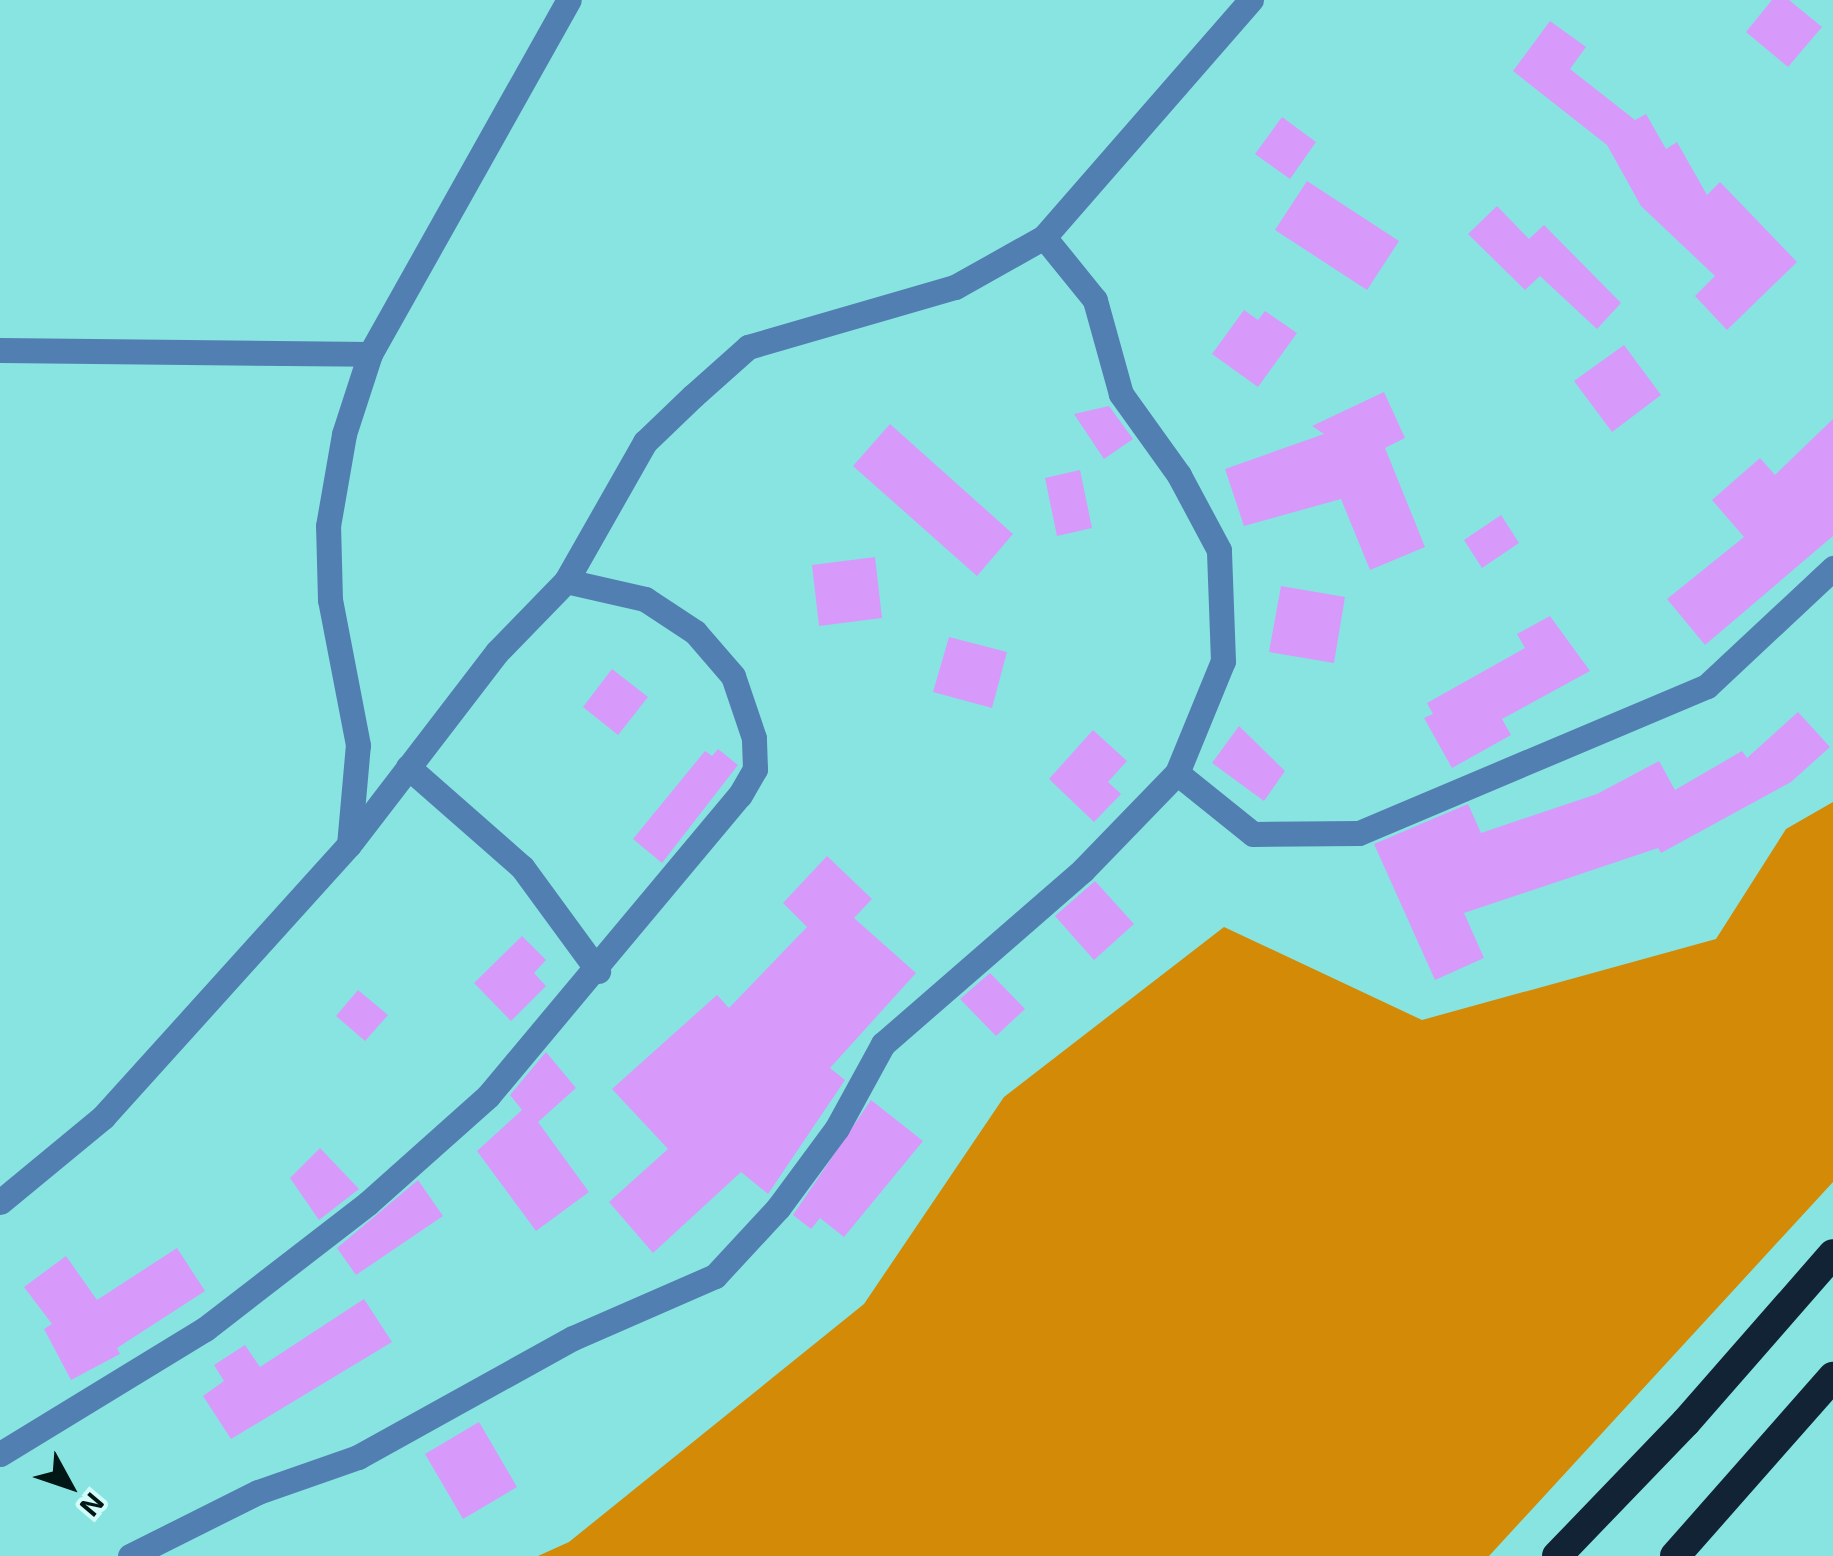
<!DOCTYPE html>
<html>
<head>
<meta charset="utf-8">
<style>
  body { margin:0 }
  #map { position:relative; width:1833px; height:1556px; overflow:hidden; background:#88e4e0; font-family:"Exo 2",sans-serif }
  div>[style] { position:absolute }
  .forest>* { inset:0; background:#d28a07 }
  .building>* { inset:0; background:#d79afb }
  .minor>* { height:25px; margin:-12.5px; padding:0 12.5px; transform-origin:12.5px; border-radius:12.5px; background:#527fb2 }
  .highway>* { height:30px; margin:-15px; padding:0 15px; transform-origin:15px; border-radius:15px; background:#132336 }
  span { translate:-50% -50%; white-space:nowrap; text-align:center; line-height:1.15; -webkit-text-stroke:10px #d1fcf9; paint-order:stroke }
  .north { position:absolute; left:20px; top:1436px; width:100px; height:100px; -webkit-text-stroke:8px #d1fcf9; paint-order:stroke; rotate:130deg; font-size:28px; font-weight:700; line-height:40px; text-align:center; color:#001716 }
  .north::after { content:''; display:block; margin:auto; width:35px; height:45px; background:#001716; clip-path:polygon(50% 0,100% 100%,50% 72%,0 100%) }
</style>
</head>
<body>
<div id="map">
  <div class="forest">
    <i style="clip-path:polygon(1833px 802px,1833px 1182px,1489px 1556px,538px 1556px,569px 1542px,864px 1304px,1004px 1097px,1224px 927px,1422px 1020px,1716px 939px,1786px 829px)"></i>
  </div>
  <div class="building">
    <i style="clip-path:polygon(1772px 0,1789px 0,1822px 27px,1788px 67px,1746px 32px)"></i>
    <i style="clip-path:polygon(1550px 21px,1586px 47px,1570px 69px,1635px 120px,1646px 114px,1666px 149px,1677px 142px,1707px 195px,1720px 182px,1797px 262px,1727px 330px,1695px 296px,1715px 276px,1641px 206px,1607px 145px,1513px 71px)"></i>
    <i style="clip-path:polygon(1282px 117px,1316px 142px,1290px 179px,1255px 154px)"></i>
    <i style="clip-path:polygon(1307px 181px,1399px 241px,1367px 290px,1275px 230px)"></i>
    <i style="clip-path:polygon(1497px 206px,1529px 239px,1544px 225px,1621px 303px,1597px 329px,1540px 276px,1525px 290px,1468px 234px)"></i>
    <i style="clip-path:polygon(1244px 310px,1258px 320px,1265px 311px,1297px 333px,1258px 387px,1212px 354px)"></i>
    <i style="clip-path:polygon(1624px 345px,1661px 395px,1612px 432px,1574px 381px)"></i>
    <i style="clip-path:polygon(1384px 392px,1405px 438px,1385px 448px,1425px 547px,1370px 570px,1341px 499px,1244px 526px,1225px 469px,1324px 434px,1312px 426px)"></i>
    <i style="clip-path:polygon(1109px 406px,1133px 439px,1104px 459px,1074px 414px)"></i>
    <i style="clip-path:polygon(1833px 419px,1833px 536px,1705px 645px,1667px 599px,1744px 537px,1712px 500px,1760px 458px,1775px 475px)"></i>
    <i style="clip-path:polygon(890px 424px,1013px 534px,977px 576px,853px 466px)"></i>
    <i style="clip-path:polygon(1080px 470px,1092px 528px,1057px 536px,1045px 478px)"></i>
    <i style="clip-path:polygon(1501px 515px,1519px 543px,1482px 568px,1464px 540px)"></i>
    <i style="clip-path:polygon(875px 557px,882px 618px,819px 626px,812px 565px)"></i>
    <i style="clip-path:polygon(1281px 586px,1345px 597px,1334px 663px,1269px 652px)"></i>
    <i style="clip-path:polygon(1550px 616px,1590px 671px,1502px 719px,1511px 735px,1452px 768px,1424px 718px,1433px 714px,1427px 703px,1525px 648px,1517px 634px)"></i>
    <i style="clip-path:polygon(949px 637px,1007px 652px,992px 708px,933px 692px)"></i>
    <i style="clip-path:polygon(612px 669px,648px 697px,618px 735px,583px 707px)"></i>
    <i style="clip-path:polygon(1798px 712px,1830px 747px,1791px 782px,1661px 853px,1658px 848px,1464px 913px,1484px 958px,1435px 980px,1374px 844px,1468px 804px,1481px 833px,1597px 794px,1659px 761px,1675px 790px,1742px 751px,1747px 758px)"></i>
    <i style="clip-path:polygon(1239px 726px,1285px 771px,1264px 801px,1212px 763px)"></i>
    <i style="clip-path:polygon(1093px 730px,1127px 761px,1108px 782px,1121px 794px,1094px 822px,1049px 779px)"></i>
    <i style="clip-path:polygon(718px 749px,738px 765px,662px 863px,633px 839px,705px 751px,712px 756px)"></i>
    <i style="clip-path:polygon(827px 856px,872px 899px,854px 918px,916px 973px,830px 1068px,845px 1080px,768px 1194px,741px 1172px,653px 1253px,609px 1202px,668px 1149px,612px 1089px,717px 995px,729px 1008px,807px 927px,783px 903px)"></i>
    <i style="clip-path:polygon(1095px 881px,1134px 924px,1094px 960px,1055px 916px)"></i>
    <i style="clip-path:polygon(522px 936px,546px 960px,534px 973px,546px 986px,511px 1021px,474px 983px)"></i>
    <i style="clip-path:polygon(990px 973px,1025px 1009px,996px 1036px,960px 999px)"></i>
    <i style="clip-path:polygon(358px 990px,388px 1015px,365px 1041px,336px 1016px)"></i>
    <i style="clip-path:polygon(546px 1052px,576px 1088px,538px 1122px,589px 1192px,536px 1231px,477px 1151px,522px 1110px,510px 1095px)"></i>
    <i style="clip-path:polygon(871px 1100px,923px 1141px,844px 1237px,820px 1218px,811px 1229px,793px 1215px)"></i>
    <i style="clip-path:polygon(320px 1148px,359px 1189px,319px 1220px,290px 1178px)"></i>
    <i style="clip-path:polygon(418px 1180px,443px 1216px,356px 1275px,337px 1248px)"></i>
    <i style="clip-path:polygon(177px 1248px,205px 1291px,117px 1348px,120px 1354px,71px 1380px,44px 1329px,52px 1324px,24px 1287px,66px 1256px,97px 1300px)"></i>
    <i style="clip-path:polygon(364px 1299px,392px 1342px,231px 1439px,203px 1396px,224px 1381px,214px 1365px,245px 1345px,260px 1367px)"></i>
    <i style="clip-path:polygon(479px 1422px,517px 1487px,463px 1519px,425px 1454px)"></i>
  </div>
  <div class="minor">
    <i style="left:0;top:350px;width:370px;rotate:0.6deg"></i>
    <i style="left:408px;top:767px;width:152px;rotate:41.3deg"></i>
    <i style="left:522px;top:867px;width:129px;rotate:53.8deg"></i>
    <i style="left:1177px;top:773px;width:97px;rotate:38.8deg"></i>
    <i style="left:1253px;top:834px;width:106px;rotate:-0.5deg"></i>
    <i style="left:1359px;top:833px;width:378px;rotate:-22.9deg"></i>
    <i style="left:1707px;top:686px;width:173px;rotate:-43.1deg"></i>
    <i style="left:352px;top:841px;width:238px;rotate:-52.5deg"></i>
    <i style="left:497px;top:652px;width:99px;rotate:-45.8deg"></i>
    <i style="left:566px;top:581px;width:160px;rotate:-60.4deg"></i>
    <i style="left:645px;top:442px;width:66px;rotate:-43.8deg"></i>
    <i style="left:693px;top:396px;width:74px;rotate:-41.7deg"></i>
    <i style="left:748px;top:347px;width:216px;rotate:-16.2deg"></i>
    <i style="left:955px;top:287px;width:102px;rotate:-29.3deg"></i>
    <i style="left:1044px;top:237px;width:315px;rotate:-48.9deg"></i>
    <i style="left:0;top:1202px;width:134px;rotate:-39.5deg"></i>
    <i style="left:103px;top:1117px;width:367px;rotate:-47.9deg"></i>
    <i style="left:349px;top:845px;width:100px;rotate:-84.9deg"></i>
    <i style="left:358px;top:745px;width:148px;rotate:-100.9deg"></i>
    <i style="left:330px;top:600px;width:74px;rotate:-91.5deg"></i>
    <i style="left:328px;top:526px;width:93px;rotate:-80.1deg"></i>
    <i style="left:344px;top:434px;width:84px;rotate:-72deg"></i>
    <i style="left:370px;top:354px;width:406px;rotate:-60.7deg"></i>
    <i style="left:0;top:1454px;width:240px;rotate:-31.4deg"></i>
    <i style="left:205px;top:1329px;width:206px;rotate:-37.7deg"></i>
    <i style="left:368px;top:1203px;width:161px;rotate:-41.7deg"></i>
    <i style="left:488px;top:1096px;width:393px;rotate:-50.1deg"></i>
    <i style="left:740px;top:795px;width:30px;rotate:-60deg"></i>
    <i style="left:755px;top:769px;width:31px;rotate:-92deg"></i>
    <i style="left:754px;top:738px;width:65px;rotate:-108.7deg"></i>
    <i style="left:733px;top:676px;width:58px;rotate:-130.8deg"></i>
    <i style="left:695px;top:632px;width:60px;rotate:-146.6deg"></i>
    <i style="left:645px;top:599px;width:81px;rotate:-167.2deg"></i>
    <i style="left:130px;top:1556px;width:143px;rotate:-26.6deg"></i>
    <i style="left:258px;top:1492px;width:106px;rotate:-19.3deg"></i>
    <i style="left:358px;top:1457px;width:246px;rotate:-29deg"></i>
    <i style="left:573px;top:1338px;width:155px;rotate:-23.6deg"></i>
    <i style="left:715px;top:1276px;width:93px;rotate:-47.2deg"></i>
    <i style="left:778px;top:1208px;width:99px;rotate:-53.6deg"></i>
    <i style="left:837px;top:1128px;width:96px;rotate:-61.3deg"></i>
    <i style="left:883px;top:1044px;width:265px;rotate:-41deg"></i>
    <i style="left:1083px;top:870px;width:135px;rotate:-45.9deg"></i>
    <i style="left:1177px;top:773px;width:121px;rotate:-67.7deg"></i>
    <i style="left:1223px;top:661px;width:111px;rotate:-92.1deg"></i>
    <i style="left:1219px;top:550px;width:85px;rotate:-118.1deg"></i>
    <i style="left:1179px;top:475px;width:100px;rotate:-125.6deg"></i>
    <i style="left:1121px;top:394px;width:98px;rotate:-105.5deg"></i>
    <i style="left:1095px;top:300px;width:81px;rotate:-129deg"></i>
  </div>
  <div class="highway">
    <i style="left:1557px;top:1556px;width:186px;rotate:-46.1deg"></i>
    <i style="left:1686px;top:1422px;width:223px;rotate:-48.8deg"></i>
    <i style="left:1675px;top:1556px;width:239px;rotate:-48.6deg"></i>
  </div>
  <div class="north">N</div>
</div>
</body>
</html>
